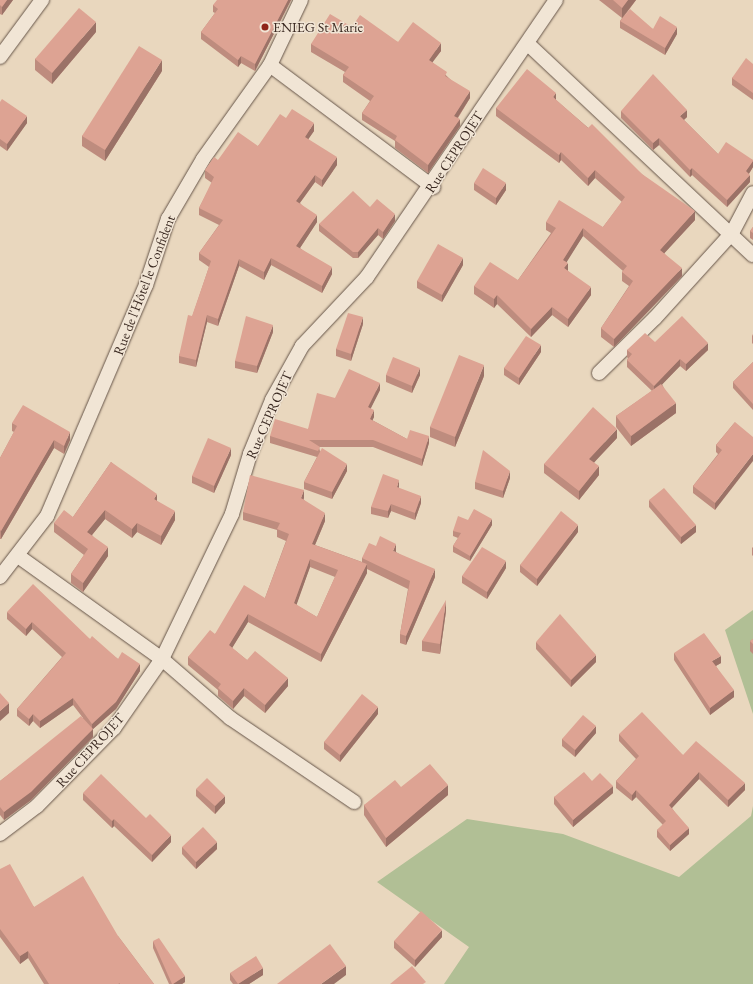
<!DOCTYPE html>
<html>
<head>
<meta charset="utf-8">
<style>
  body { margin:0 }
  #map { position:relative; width:753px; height:984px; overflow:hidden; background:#e9d7be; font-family:"EB Garamond",serif }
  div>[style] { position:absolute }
  .green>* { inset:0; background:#b1bf95 }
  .roads { filter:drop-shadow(0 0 1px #665549) drop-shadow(0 0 1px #665549) }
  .street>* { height:14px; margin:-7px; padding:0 7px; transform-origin:7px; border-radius:7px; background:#f1e5d5 }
  .wall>* { inset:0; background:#be8c7e }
  .shaded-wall>* { inset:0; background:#9b7267 }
  .building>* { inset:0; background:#dda393 }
  .dots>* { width:11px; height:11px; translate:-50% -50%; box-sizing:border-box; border:2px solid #f1e5d5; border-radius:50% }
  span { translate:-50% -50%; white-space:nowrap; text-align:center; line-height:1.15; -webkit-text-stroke:3px #f1e5d5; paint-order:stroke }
  .poi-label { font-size:14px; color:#3b2a22 }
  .left { translate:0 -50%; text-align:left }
  .street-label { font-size:14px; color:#3b2a22 }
</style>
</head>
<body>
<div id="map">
  <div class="green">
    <i style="clip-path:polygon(753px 610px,753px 714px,725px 630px)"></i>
    <i style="clip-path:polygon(753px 806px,753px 984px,444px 984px,469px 947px,377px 882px,467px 819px,563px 834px,679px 877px,751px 816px)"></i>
  </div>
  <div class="roads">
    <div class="street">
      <i style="left:529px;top:45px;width:307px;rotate:43.2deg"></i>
      <i style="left:0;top:57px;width:71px;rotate:-53.6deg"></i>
      <i style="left:270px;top:65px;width:204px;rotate:36.8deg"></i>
      <i style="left:599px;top:373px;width:78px;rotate:-44.5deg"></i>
      <i style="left:655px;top:318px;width:115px;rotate:-47.8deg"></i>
      <i style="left:732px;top:233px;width:45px;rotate:-62.3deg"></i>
      <i style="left:18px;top:556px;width:177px;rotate:35.6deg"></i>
      <i style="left:162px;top:659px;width:90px;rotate:40.9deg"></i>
      <i style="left:230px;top:718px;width:150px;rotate:34.1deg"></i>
      <i style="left:0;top:577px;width:77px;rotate:-52.4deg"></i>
      <i style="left:47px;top:516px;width:251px;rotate:-66.8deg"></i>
      <i style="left:146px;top:285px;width:70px;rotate:-71.6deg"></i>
      <i style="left:168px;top:219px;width:69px;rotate:-59.7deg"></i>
      <i style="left:203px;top:159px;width:115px;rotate:-54.5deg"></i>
      <i style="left:270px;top:65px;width:72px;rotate:-64.5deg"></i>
      <i style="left:0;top:834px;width:46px;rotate:-37.1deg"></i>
      <i style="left:37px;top:806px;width:110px;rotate:-45.4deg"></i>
      <i style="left:114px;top:728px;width:84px;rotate:-55.2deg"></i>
      <i style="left:162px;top:659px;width:161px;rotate:-64.2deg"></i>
      <i style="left:232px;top:514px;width:63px;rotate:-73.3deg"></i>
      <i style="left:250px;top:454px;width:58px;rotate:-67.8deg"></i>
      <i style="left:272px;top:400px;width:62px;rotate:-60.9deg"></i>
      <i style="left:302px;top:346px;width:95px;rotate:-46.7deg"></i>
      <i style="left:367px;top:277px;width:335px;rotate:-55.7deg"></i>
    </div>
  </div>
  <div class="wall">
    <i style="clip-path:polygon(0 0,13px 0,2px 15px,0 14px)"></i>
    <i style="clip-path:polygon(291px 0,255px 71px,241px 63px,238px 67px,201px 39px,201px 32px,215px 13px,213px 12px,213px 5px)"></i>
    <i style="clip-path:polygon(599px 0,636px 0,623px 18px,653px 29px,677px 34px,665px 55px,620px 28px,620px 21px,622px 18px)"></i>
    <i style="clip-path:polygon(352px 27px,398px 42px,441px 51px,432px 62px,470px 98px,458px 118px,460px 126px,428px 173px,395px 148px,395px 141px,362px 120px,362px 113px,370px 101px,343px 82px,343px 75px,345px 72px,311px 52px,311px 44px)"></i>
    <i style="clip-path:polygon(96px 32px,52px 84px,35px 70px,35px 59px)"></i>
    <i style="clip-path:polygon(753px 64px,753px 100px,732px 85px,732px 78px)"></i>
    <i style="clip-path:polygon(162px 71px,105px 161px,82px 146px,82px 136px)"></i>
    <i style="clip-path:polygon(556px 100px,695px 220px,664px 253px,682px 276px,614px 347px,601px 337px,601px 328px,629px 286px,622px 281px,622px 272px,623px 271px,583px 236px,566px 262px,568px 271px,591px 295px,568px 327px,552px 315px,531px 337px,497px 304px,494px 308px,474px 294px,474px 286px,518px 280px,551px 233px,546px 230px,546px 222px,603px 227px,622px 202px,595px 178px,588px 186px,561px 160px,559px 163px,496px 116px,496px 108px)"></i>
    <i style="clip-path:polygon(0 102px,27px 123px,7px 151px,0 146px)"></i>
    <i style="clip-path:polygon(621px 111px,687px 117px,684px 120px,718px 154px,753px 160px,753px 167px,749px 174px,750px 182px,727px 207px,692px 175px,690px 177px,659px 145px,653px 150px,621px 118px)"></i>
    <i style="clip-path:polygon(286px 118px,314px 131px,308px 139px,337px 165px,322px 187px,315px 182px,300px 203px,317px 222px,300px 248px,332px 274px,322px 293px,271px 265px,264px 280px,239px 266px,218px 326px,207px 322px,196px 367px,179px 363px,179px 356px,209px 267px,199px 260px,199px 253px,219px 225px,199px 215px,199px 208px,212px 183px,205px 178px,205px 170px,218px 160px,258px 146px)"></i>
    <i style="clip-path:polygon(474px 183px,506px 190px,496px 205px,474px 190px)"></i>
    <i style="clip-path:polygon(370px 207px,395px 221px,383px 239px,378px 235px,358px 258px,353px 258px,319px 231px,319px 224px)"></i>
    <i style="clip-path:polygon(753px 227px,753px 240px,750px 238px,750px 231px)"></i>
    <i style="clip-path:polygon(463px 265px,442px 302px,417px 288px,417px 281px)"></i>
    <i style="clip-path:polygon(363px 324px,351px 361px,336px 356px,336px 349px)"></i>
    <i style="clip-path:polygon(273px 332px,257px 373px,235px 368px,235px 361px)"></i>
    <i style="clip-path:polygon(753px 334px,753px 344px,752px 343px,752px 336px)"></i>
    <i style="clip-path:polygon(655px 342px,708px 350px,686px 371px,680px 366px,662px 384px,676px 413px,631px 446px,616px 427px,616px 416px,652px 391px,627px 367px,627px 360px,628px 358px,627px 357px,627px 350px)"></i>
    <i style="clip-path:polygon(541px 352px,519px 385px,504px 375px,504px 368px)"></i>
    <i style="clip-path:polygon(753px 362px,753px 410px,733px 388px,733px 382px)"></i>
    <i style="clip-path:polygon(386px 375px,420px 375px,412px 393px,386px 382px)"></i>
    <i style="clip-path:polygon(484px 376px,455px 447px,430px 437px,430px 427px)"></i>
    <i style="clip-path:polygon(380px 390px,370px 409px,374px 417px,372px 420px,407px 439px,429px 443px,422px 466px,373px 447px,319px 447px,320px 451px,347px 471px,332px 499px,304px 489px,304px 482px,317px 457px,270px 443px,270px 436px,308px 429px,335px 398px)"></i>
    <i style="clip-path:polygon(735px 422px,715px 510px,693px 493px,693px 486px,718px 454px,716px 452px,716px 445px)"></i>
    <i style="clip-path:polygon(12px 423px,70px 440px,64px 454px,54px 448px,1px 539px,0 539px,0 458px,14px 432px,12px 431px)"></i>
    <i style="clip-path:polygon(617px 438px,594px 462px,599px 475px,579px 500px,544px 473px,544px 464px)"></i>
    <i style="clip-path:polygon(231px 455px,214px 493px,192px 483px,192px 476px)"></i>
    <i style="clip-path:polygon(111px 462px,157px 501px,175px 520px,161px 545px,137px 532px,132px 538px,105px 519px,92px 535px,108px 556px,83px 592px,71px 583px,71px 574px,84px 555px,54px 532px,54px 523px,73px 517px)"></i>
    <i style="clip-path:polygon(510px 478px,503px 498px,475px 489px,475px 482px)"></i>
    <i style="clip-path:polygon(399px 487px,399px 488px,421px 503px,415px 520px,391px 511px,388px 518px,371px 514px,371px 507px)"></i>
    <i style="clip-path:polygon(evenodd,304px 498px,303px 499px,325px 521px,315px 545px,362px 562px,362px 558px,376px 546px,396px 552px,435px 577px,406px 645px,400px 643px,400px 634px,408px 589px,367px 569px,367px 573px,321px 662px,248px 622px,232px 648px,247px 660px,288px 686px,265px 713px,244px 696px,233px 709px,218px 696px,218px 690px,188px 665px,188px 657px,215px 634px,265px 598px,286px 541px,277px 537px,277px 530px,243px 520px,243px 512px,304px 498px,310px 567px,335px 577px,317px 617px,296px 605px,310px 567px)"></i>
    <i style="clip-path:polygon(649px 500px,696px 532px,681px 544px,649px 507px)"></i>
    <i style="clip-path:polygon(468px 520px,492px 525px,470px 561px,453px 552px,453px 546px,458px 538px,453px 536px,453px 531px)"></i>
    <i style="clip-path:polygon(578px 532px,537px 586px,520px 572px,520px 565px)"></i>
    <i style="clip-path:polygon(753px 547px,753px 556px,752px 555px,752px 548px)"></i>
    <i style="clip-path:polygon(506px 568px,487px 599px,462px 583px,462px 576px)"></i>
    <i style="clip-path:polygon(446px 611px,440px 654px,422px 651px,422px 641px)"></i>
    <i style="clip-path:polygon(7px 612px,90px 639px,118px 659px,140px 671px,116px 709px,93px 729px,93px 737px,31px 800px,4px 820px,0 815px,0 781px,83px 718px,73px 705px,40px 728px,33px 721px,29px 726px,17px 716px,17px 709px,62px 657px,32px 629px,26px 636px,7px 619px)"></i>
    <i style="clip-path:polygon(753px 639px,753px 654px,750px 651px,750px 641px)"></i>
    <i style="clip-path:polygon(536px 642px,596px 662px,571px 687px,536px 649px)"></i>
    <i style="clip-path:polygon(674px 653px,721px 663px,716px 666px,734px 697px,710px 715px,674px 660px)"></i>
    <i style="clip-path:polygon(378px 714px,340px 762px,324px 749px,324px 742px)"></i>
    <i style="clip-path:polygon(596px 733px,575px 757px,562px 746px,562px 739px)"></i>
    <i style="clip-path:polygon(619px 734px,683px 755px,745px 790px,728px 807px,699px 779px,672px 808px,689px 834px,670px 851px,657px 837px,657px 830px,663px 825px,636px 797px,632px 801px,616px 788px,616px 781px,636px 759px,619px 741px)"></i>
    <i style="clip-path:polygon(592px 781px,613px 793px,573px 827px,554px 804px,554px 797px)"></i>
    <i style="clip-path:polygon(401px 787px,448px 795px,386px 847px,364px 815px,364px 805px)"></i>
    <i style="clip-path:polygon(196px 789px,225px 803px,215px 814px,196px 796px)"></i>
    <i style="clip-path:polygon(83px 793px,171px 842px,152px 862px,114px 826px,112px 828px,83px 800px)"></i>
    <i style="clip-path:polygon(182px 847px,217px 849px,196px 869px,182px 854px)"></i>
    <i style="clip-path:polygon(0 869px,34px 907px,118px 936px,154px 984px,44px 984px,28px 958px,20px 964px,0 937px)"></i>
    <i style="clip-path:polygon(442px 937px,415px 967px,394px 948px,394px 941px)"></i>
    <i style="clip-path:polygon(153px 941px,185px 982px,182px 984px,169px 984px,153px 948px)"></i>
    <i style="clip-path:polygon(230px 973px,263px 975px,249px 984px,233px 984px,230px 980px)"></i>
  </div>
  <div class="shaded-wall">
    <i style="clip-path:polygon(7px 0,13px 0,2px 15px,2px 7px)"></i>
    <i style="clip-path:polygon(288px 0,291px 0,255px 71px,255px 64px)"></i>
    <i style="clip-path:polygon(628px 0,636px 0,622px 18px,622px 8px)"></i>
    <i style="clip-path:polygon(96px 22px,96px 32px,52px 84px,52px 73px)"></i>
    <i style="clip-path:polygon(677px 27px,677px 34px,665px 55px,665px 48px)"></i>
    <i style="clip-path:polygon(441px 43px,441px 51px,429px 67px,429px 60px)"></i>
    <i style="clip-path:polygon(241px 56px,241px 63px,238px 67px,238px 60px)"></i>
    <i style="clip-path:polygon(162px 60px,162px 71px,105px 161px,105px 150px)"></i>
    <i style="clip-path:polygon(470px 91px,470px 98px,454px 123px,454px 116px)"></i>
    <i style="clip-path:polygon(556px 93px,556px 101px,553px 97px)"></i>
    <i style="clip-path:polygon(687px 110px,687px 117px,680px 123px,680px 116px)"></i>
    <i style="clip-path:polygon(27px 116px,27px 123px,7px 151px,7px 144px)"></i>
    <i style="clip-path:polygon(460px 119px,460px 126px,428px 173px,428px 165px)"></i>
    <i style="clip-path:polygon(314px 123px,314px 131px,305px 144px,305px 137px)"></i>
    <i style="clip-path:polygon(659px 138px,659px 145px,653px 150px,653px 143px)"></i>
    <i style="clip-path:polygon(561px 152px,561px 160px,559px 163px,559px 155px)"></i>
    <i style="clip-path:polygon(337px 157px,337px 165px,322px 187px,322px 180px)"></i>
    <i style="clip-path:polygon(753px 161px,753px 167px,746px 178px,746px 171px)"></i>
    <i style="clip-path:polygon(692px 168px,692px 175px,690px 177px,690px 170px)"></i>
    <i style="clip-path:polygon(595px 170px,595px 178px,588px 186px,588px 178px)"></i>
    <i style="clip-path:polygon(315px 175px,315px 182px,296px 208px,296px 201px)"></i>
    <i style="clip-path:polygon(750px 175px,750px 182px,727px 207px,727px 200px)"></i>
    <i style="clip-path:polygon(506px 183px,506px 190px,496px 205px,496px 198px)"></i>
    <i style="clip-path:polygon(695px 211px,695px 220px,660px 258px,660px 250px)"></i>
    <i style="clip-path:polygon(395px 214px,395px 221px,383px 239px,383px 232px)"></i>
    <i style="clip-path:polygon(317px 215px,317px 222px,296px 254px,296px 246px)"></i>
    <i style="clip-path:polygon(378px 228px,378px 235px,358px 258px,358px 252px)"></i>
    <i style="clip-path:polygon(583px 228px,583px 236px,563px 268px,563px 260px)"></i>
    <i style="clip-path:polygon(271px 258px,271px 265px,264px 280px,264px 272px)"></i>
    <i style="clip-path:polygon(463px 258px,463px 265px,442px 302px,442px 295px)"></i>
    <i style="clip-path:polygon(239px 259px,239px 266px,218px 326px,218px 319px)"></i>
    <i style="clip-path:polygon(568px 263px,568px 271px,564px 268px)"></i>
    <i style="clip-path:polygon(332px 267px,332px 274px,322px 293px,322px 286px)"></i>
    <i style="clip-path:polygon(682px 268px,682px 276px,614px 347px,614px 339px)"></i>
    <i style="clip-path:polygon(591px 287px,591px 295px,568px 327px,568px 319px)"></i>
    <i style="clip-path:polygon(497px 295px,497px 304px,494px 308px,494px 299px)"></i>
    <i style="clip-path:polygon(552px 307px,552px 315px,531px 337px,531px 329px)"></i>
    <i style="clip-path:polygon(207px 315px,207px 322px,196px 367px,196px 360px)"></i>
    <i style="clip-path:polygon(363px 317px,363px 324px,351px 361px,351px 354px)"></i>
    <i style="clip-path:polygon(273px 325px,273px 332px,257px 373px,257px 366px)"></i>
    <i style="clip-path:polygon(708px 343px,708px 350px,686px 371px,686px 364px)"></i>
    <i style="clip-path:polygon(541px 345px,541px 352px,519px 385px,519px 378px)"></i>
    <i style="clip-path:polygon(680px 359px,680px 366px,654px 393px,654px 386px)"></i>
    <i style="clip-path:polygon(484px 365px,484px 376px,455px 447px,455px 437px)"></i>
    <i style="clip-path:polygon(420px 368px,420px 375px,412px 393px,412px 386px)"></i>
    <i style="clip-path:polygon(380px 383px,380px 390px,368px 414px,368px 407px)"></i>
    <i style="clip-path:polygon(676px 403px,676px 413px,631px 446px,631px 436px)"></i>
    <i style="clip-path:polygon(374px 410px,374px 417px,370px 426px,370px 419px)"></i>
    <i style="clip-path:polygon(617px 429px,617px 438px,589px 468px,589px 459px)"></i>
    <i style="clip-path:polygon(70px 432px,70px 440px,64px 454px,64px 446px)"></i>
    <i style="clip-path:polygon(429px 436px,429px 443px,422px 466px,422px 459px)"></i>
    <i style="clip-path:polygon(54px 440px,54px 448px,1px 539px,1px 531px)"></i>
    <i style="clip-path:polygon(231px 448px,231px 455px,214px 493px,214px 486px)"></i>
    <i style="clip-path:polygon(753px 454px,753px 461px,715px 510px,715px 503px)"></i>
    <i style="clip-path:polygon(347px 464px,347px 471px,332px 499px,332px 492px)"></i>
    <i style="clip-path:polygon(599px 466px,599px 475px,579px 500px,579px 491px)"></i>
    <i style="clip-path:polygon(510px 471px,510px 478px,503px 498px,503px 491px)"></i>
    <i style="clip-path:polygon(399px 480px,399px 487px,397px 494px,397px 487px)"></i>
    <i style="clip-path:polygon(304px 490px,304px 498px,301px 506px,301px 498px)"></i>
    <i style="clip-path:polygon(157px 494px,157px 503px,154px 499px)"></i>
    <i style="clip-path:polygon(421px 496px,421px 503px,415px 520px,415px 513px)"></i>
    <i style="clip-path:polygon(391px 504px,391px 511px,388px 518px,388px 511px)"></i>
    <i style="clip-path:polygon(105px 510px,105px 519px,87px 541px,87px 532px)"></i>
    <i style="clip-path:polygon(175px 511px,175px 520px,161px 545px,161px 536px)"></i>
    <i style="clip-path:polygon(325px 513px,325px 521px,312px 552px,312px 544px)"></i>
    <i style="clip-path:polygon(492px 519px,492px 525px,470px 561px,470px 556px)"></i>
    <i style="clip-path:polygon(137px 523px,137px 532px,132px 538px,132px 529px)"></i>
    <i style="clip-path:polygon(578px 525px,578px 532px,537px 586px,537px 579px)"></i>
    <i style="clip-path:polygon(696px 525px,696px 532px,681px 544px,681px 537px)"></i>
    <i style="clip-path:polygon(396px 544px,396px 552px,393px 551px)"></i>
    <i style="clip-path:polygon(108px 547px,108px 556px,83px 592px,83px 583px)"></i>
    <i style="clip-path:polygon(310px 559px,310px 567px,294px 612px,294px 603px)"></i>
    <i style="clip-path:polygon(506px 561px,506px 568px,487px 599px,487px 592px)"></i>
    <i style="clip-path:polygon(367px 564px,367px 573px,321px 662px,321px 654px)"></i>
    <i style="clip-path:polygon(435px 569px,435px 577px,406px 645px,406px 636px)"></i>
    <i style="clip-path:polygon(446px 600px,446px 611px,440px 654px,440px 644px)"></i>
    <i style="clip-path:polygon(248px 614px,248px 622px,229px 653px,229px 645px)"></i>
    <i style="clip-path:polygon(32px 622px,32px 629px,26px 636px,26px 629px)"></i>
    <i style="clip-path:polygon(596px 655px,596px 662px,571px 687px,571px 680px)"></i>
    <i style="clip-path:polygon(721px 656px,721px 663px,712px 668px,712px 661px)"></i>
    <i style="clip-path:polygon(140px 664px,140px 671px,116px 709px,93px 729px,93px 737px,31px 800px,4px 820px,4px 812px,92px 730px,92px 724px)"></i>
    <i style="clip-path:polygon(288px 678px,288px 686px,265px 713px,265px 705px)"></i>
    <i style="clip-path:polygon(244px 688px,244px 696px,233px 709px,233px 701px)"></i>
    <i style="clip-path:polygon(734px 690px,734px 697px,710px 715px,710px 708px)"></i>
    <i style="clip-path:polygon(73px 698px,73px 705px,40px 728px,40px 721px)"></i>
    <i style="clip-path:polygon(9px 703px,9px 713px,0 721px,0 711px)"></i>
    <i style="clip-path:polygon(378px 707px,378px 714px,340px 762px,340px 755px)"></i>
    <i style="clip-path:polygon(33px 714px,33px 721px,29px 726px,29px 719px)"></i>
    <i style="clip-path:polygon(596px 726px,596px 733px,575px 757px,575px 750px)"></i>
    <i style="clip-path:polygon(699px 772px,699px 779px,669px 811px,669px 805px)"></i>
    <i style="clip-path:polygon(745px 783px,745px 790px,728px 807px,728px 800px)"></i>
    <i style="clip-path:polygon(448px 785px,448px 795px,386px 847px,386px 838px)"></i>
    <i style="clip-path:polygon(613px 786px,613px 793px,573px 827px,573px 820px)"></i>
    <i style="clip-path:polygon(636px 790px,636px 797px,632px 801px,632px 795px)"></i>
    <i style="clip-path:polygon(225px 796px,225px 803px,215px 814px,215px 806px)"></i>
    <i style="clip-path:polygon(114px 819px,114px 826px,112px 828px,112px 821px)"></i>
    <i style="clip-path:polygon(689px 828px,689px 834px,670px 851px,670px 845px)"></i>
    <i style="clip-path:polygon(171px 835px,171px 842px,152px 862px,152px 855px)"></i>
    <i style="clip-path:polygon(217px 842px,217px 849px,196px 869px,196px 862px)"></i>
    <i style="clip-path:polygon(442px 930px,442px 937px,415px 967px,415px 960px)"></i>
    <i style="clip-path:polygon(28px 951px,28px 958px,20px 964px,20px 956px)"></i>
    <i style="clip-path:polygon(346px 966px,346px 975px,334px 984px,321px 984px)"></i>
    <i style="clip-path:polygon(263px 968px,263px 975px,249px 984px,238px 984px)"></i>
    <i style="clip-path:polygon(185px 976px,185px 982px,182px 984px,173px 984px)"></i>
  </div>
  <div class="building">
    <i style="clip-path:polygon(0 0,7px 0,2px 7px,0 5px)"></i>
    <i style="clip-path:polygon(217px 0,288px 0,255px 64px,241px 56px,238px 60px,201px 32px,218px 9px,213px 5px)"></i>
    <i style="clip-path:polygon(613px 0,628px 0,622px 8px)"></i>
    <i style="clip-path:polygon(79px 8px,96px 22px,52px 73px,35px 59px)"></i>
    <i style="clip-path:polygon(630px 9px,653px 29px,660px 16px,677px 27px,665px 48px,620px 21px)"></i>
    <i style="clip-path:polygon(330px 14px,352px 27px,360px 15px,398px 42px,413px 22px,441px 43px,429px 60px,447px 72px,445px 76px,470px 91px,454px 116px,460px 119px,428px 165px,395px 140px,397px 136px,362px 113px,374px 96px,343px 75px,349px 67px,311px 44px)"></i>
    <i style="clip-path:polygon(139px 46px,162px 60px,105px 150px,82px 136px)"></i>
    <i style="clip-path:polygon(746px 58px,753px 64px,753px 93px,732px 78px)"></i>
    <i style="clip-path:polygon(527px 69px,556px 93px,553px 97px,588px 128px,592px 124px,642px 174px,695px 211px,660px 250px,682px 268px,614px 339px,601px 328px,633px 281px,622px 272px,627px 266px,583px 228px,563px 260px,568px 263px,564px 268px,591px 287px,568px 319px,552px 307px,531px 329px,497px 295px,494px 299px,474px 286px,490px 262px,518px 280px,556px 228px,546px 222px,559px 200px,603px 227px,625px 197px,595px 170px,588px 178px,561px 152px,559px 155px,496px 108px)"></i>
    <i style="clip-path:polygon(653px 74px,687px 110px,680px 116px,718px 154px,726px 142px,753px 160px,753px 161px,746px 171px,750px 175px,727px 200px,692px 168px,690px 170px,659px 138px,653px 143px,621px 111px)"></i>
    <i style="clip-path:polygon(2px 99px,27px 116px,7px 144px,0 139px,0 102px)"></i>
    <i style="clip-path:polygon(292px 109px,314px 123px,305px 137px,337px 157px,322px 180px,315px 175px,296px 201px,317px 215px,296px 246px,332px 267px,322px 286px,271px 258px,264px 272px,239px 259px,218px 319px,207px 315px,196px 360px,179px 356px,188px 315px,192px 316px,211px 261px,199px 253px,223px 220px,199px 208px,214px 177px,205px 170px,214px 157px,218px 160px,238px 132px,258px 146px,280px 114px,286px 118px)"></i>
    <i style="clip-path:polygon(483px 168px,506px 183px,496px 198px,474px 183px)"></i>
    <i style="clip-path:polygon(353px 191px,370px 207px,377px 199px,395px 214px,383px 232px,378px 228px,358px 252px,353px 252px,319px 224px)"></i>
    <i style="clip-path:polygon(753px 227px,753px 233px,750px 231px)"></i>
    <i style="clip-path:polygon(438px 244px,463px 258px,442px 295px,417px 281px)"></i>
    <i style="clip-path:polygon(348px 313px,363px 317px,351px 354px,336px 349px)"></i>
    <i style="clip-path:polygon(246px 316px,273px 325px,257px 366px,235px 361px)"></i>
    <i style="clip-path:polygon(682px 316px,708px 343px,686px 364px,680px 359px,654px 386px,627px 360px,632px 354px,627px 350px,645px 333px,655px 342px)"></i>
    <i style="clip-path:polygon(526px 336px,541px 345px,519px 378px,504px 368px)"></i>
    <i style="clip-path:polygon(459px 355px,484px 365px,455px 437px,430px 427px)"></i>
    <i style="clip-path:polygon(393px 357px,420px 368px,412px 386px,386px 375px)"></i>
    <i style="clip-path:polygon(753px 362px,753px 404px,733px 382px)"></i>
    <i style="clip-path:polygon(349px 369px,380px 383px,368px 407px,374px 410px,370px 419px,407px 439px,410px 430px,429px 436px,422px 459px,373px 440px,309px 440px,320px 447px,318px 451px,270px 436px,275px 419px,308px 429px,317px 393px,335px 398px)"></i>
    <i style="clip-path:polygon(661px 384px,676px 403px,631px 436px,616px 416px)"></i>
    <i style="clip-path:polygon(23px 405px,70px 432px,64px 446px,54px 440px,1px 531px,0 530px,0 458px,17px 426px,12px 423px)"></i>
    <i style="clip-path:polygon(593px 407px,617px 429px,589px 459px,599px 466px,579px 491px,544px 464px)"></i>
    <i style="clip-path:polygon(735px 422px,753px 437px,753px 454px,715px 503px,693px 486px,722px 450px,716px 445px)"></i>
    <i style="clip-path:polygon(208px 438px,231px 448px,214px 486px,192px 476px)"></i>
    <i style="clip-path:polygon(322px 448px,347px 464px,332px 492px,304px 482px)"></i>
    <i style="clip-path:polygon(483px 450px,510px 471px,503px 491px,475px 482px)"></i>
    <i style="clip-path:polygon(111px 462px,157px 494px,154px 499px,175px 511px,161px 536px,137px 523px,132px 529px,105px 510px,87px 532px,108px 547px,83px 583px,71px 574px,88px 549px,54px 523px,64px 510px,73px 517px)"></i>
    <i style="clip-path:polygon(383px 474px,399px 480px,397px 487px,421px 496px,415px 513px,391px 504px,388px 511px,371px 507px)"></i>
    <i style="clip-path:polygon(evenodd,250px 475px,304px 490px,301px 498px,325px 513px,312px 544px,367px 564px,321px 654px,248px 614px,229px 645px,247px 660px,255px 651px,288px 678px,265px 705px,244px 688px,233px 701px,218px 688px,221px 684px,188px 657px,210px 630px,215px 634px,244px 585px,265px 598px,289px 534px,277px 529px,280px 523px,243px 512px,250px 475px,310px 559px,338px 570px,317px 617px,294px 603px,310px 559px)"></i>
    <i style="clip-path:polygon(664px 488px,696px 525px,681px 537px,649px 500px)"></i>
    <i style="clip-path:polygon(474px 509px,492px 519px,470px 556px,453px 546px,461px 533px,453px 531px,458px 516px,468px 520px)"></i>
    <i style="clip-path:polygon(561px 511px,578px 525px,537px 579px,520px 565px)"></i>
    <i style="clip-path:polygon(380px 536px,396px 544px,393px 551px,435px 569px,406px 636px,400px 634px,410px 581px,362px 558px,369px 543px,376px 546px)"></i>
    <i style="clip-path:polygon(482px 547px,506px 561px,487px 592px,462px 576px)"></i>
    <i style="clip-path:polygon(33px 584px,90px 639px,92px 636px,118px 659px,122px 652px,140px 664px,116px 702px,92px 724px,73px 698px,40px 721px,33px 714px,29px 719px,17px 709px,66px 653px,32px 622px,26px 629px,7px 612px)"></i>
    <i style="clip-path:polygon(446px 600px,440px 644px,422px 641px)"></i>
    <i style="clip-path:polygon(560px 614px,596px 655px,571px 680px,536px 642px)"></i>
    <i style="clip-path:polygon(704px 633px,721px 656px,712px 661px,734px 690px,710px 708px,674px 653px)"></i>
    <i style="clip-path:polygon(753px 639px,753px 644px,750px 641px)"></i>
    <i style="clip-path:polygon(0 693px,9px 703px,0 711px)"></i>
    <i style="clip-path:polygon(362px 694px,378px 707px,340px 755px,324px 742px)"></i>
    <i style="clip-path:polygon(642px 712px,683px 755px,696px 741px,745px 783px,728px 800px,699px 772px,669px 805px,689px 828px,670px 845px,657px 830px,666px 821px,636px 790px,632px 795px,616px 781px,639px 756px,619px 734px)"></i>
    <i style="clip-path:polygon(583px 715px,596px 726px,575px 750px,562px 739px)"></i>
    <i style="clip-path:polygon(81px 716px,93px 729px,31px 792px,4px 812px,0 807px,0 781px)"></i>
    <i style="clip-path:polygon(430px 764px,448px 785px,386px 838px,364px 805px,395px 780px,401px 787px)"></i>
    <i style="clip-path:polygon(584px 772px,592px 781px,600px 773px,613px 786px,573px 820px,554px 797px)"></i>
    <i style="clip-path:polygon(101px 774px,146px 818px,150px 814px,171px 835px,152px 855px,114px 819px,112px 821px,83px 793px)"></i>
    <i style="clip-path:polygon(207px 778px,225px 796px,215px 806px,196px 789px)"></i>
    <i style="clip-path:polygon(203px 827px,217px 842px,196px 862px,182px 847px)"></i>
    <i style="clip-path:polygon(10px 864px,34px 907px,83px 876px,118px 936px,154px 984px,120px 984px,120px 983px,118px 984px,49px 984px,28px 951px,20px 956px,0 929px,0 869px)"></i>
    <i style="clip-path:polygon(421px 911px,442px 930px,415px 960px,394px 941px)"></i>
    <i style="clip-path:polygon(159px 938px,185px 976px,173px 984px,172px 984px,153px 941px)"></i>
    <i style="clip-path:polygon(330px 944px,346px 966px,321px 984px,277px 984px)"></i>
    <i style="clip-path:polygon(256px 956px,263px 968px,238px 984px,230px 973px)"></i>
    <i style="clip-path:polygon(412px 966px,426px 982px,423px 984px,390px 984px)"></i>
  </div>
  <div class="dots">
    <i style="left:265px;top:27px;background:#8f2418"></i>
  </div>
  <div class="poi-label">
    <span class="left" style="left:273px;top:27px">ENIEG St Marie</span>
  </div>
  <div class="street-label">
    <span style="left:454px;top:152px;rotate:-57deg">Rue CEPROJET</span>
    <span style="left:144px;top:285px;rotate:-69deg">Rue de l'Hôtel le Confident</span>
    <span style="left:269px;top:415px;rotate:-66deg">Rue CEPROJET</span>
    <span style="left:90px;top:750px;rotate:-48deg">Rue CEPROJET</span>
  </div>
</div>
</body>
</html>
